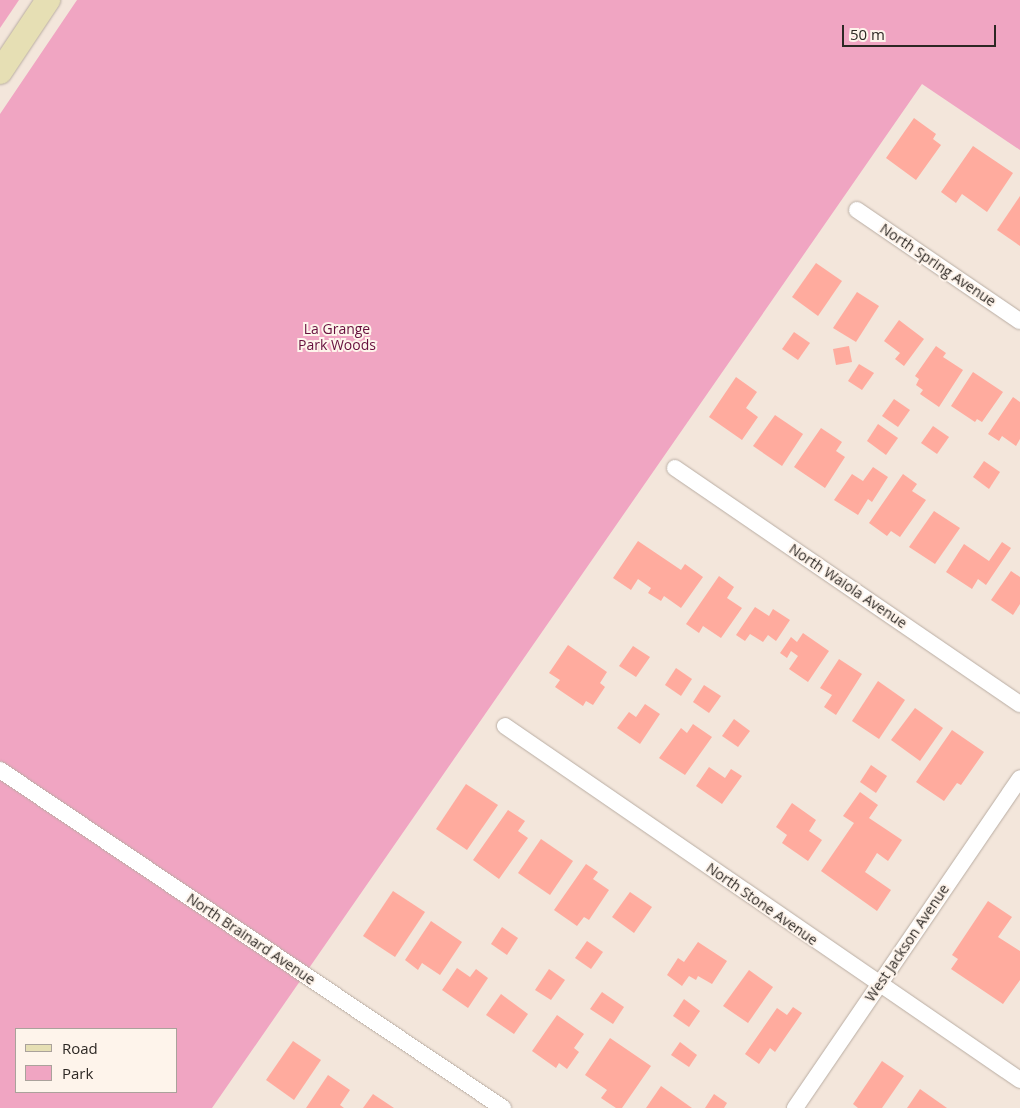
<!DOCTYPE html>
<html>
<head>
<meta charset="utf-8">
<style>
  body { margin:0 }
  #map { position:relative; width:1020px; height:1108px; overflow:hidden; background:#f3e6db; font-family:"Open Sans",sans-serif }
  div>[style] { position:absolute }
  .green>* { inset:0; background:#f0a5c2 }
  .building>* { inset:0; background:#ffab9e }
  .roads { filter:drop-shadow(0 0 1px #b9ada3) drop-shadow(0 0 1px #b9ada3) }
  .street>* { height:16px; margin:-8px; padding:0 8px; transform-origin:8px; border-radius:8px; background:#fff }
  .secondary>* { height:24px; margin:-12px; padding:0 12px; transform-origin:12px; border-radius:12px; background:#e6dfb4 }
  span { translate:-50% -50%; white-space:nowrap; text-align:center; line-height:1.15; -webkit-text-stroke:4px #fef4eb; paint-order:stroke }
  .street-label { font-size:14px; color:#2d2824 }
  .park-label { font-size:14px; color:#660f3d }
  .legend { position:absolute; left:15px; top:1028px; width:162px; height:65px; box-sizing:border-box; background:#fef4eb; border:1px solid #aaa29b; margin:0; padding:6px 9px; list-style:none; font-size:15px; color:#2d2824 }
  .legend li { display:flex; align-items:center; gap:10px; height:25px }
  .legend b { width:25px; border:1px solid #aaa29b }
  .scale { position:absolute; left:842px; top:25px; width:154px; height:22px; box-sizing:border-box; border:2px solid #2d2824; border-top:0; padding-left:6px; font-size:15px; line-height:18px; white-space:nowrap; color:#2d2824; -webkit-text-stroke:4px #fef4eb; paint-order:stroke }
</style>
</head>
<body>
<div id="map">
  <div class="green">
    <i style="clip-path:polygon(0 0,19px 0,0 28px)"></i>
    <i style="clip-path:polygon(evenodd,77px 0,1020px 0,1020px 150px,922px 84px,212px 1108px,0 1108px,0 114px,77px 0,16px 1029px,176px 1029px,176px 1092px,16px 1092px,16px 1029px)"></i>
  </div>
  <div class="building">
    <i style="clip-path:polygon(914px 118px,936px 134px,933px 139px,941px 145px,916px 180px,886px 158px)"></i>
    <i style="clip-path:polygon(973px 146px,1013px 173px,987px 212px,962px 194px,956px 203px,941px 192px)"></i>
    <i style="clip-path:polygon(1020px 196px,1020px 246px,997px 230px)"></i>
    <i style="clip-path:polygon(816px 263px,842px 281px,818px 316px,792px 297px)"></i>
    <i style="clip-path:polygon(857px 292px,879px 306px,856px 342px,833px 328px)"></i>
    <i style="clip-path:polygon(899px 320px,924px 339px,904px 366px,895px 359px,900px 353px,884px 341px)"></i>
    <i style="clip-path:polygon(794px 332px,810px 343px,798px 360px,782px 349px)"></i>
    <i style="clip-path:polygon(849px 346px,852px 362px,836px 365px,833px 349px)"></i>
    <i style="clip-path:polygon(936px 346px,946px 353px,943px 357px,963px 370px,939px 407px,920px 394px,923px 390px,916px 385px,919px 379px,915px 376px)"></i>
    <i style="clip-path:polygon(859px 364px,874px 373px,862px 390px,848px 381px)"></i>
    <i style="clip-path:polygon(973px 372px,1003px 392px,982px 422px,977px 419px,975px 422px,951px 406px)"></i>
    <i style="clip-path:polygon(736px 377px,757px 392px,746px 408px,758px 417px,742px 440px,709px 417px)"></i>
    <i style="clip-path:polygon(1013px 397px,1020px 402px,1020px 439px,1016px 446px,1002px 436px,999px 441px,988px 434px)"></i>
    <i style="clip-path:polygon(894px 399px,910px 410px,898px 427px,882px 416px)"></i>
    <i style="clip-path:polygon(775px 415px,803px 434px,782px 466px,753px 446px)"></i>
    <i style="clip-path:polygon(878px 424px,898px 438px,886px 455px,867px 441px)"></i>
    <i style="clip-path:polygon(933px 426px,949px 437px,937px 454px,921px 443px)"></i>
    <i style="clip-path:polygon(821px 428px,842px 442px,836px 451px,845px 457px,825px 488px,794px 467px)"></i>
    <i style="clip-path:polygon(984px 461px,1000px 472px,989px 489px,973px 477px)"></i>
    <i style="clip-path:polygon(873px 467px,888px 477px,872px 502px,868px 499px,858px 515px,834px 500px,852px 474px,863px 481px)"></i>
    <i style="clip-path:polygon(903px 474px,917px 484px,912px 491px,926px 500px,900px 537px,891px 531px,887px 536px,869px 523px)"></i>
    <i style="clip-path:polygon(934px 511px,960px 528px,935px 564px,909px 547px)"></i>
    <i style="clip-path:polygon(638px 541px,681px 570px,685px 564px,703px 577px,681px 608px,664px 596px,661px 601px,648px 593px,651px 588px,638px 579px,631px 590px,613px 578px)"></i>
    <i style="clip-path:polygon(1002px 542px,1011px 548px,986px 585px,978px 579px,972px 589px,946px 572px,964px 544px,989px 561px)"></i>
    <i style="clip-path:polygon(1011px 571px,1020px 577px,1020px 604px,1013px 615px,991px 600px)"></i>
    <i style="clip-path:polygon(719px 576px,734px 587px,727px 598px,742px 608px,721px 638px,703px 626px,699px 633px,686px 624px)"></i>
    <i style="clip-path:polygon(755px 607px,769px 616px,773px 609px,790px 620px,776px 641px,768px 635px,763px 642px,750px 634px,745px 641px,736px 635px)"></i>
    <i style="clip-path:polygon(803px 633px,829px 651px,808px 682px,789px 669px,798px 656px,791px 651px,787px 658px,780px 653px,791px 637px,797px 642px)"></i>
    <i style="clip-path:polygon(568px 645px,607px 672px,600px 683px,605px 687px,593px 705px,586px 701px,583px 706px,555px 687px,560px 680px,549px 673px)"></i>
    <i style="clip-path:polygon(633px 646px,650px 657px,636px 677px,619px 666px)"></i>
    <i style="clip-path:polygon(839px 659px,862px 674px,836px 715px,824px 707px,832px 695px,820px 688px)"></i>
    <i style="clip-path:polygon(676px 668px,692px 679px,681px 696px,665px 685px)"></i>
    <i style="clip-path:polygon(878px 681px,905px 700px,879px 739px,852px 721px)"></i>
    <i style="clip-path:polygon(704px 685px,721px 696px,709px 713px,693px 702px)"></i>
    <i style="clip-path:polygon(645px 704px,660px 714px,640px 744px,617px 728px,629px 712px,636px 717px)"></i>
    <i style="clip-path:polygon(915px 708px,943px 728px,920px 761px,891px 740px)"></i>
    <i style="clip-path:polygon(734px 719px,750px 731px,738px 747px,722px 736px)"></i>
    <i style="clip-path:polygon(693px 724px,712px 737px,685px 775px,659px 758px,681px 728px,687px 733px)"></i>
    <i style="clip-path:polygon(952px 730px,984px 752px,961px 785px,957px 783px,944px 801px,916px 782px)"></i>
    <i style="clip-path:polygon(871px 765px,887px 776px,876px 793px,860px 782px)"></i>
    <i style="clip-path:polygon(709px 767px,725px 778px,731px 769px,742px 776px,722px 804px,696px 786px)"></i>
    <i style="clip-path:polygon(466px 784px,498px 805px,467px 850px,436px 829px)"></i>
    <i style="clip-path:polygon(860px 792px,878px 805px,869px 818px,902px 840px,888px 861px,877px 853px,865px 872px,891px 890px,877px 911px,821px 871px,854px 823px,843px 816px)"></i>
    <i style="clip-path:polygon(792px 803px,816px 820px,809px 831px,822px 840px,808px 861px,782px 843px,787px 835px,776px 827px)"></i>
    <i style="clip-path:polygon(508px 810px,525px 821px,518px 831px,528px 838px,499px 879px,473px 860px)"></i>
    <i style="clip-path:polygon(541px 839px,573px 861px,550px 895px,518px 873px)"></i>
    <i style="clip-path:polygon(586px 864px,598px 872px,593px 879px,609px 890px,589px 920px,584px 917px,577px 926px,554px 910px)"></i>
    <i style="clip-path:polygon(393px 891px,425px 912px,395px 957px,363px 936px)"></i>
    <i style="clip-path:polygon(630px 892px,652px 907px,634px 933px,612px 917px)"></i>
    <i style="clip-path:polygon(988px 901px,1012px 917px,998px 937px,1020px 951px,1020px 980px,1003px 1004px,951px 969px,958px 959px,952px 955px)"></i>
    <i style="clip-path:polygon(431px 921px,462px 942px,440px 975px,422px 963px,418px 970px,405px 960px)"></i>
    <i style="clip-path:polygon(502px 927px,518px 938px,507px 955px,491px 944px)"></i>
    <i style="clip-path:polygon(587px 941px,603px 952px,591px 969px,575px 958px)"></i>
    <i style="clip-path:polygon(698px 942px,727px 961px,712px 984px,698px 976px,696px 980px,689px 976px,682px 986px,667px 975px,678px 958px,684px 962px)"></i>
    <i style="clip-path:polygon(457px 968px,470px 977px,476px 969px,488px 978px,468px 1008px,442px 990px)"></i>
    <i style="clip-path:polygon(549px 969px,565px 980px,551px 1000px,535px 990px)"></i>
    <i style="clip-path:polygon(749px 970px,773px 987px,748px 1023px,723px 1006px)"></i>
    <i style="clip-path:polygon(602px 992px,624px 1007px,613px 1024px,590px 1009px)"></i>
    <i style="clip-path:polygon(501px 994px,528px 1014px,514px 1034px,486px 1015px)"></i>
    <i style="clip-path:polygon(684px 999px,700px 1011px,689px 1027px,673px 1016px)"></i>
    <i style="clip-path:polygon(793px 1007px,802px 1013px,775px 1052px,770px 1048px,759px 1064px,745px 1054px,777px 1008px,787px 1015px)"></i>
    <i style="clip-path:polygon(557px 1015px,584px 1034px,574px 1048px,579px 1052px,567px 1069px,559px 1063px,556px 1068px,532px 1051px)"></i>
    <i style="clip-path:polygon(610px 1038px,651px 1066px,622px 1108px,616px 1108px,601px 1098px,607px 1090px,585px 1075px)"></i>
    <i style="clip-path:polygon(293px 1041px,321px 1060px,294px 1100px,266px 1080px)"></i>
    <i style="clip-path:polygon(680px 1042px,697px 1055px,689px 1067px,671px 1055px)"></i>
    <i style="clip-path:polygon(882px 1061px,904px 1076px,882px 1108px,858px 1108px,853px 1104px)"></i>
    <i style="clip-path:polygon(328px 1075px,350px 1090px,340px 1105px,344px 1108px,306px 1108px)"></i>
    <i style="clip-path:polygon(661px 1086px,692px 1108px,646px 1108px)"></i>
    <i style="clip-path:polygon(920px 1089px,947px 1108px,907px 1108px)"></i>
    <i style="clip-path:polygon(373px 1094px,394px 1108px,363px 1108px)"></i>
    <i style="clip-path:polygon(714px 1094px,727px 1103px,724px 1108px,705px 1108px)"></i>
  </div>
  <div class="roads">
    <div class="street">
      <i style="left:857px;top:210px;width:197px;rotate:34.3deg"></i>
      <i style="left:675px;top:468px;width:418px;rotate:34.4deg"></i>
      <i style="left:505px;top:726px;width:625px;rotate:34.5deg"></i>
      <i style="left:0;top:770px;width:606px;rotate:33.9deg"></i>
      <i style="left:795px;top:1108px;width:399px;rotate:-55.7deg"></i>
    </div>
    <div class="secondary">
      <i style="left:0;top:72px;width:87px;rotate:-56.3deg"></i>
    </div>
  </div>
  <div class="street-label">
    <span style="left:938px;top:265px;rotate:34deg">North Spring Avenue</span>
    <span style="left:848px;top:586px;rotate:34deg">North Waiola Avenue</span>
    <span style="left:762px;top:904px;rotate:35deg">North Stone Avenue</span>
    <span style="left:251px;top:939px;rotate:34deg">North Brainard Avenue</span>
    <span style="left:907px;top:943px;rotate:-56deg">West Jackson Avenue</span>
  </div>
  <div class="park-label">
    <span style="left:337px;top:337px">La Grange<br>Park Woods</span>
  </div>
  <ul class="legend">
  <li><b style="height:6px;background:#e6dfb4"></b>Road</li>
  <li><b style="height:14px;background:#f0a5c2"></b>Park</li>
  </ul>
  <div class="scale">50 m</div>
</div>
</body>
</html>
